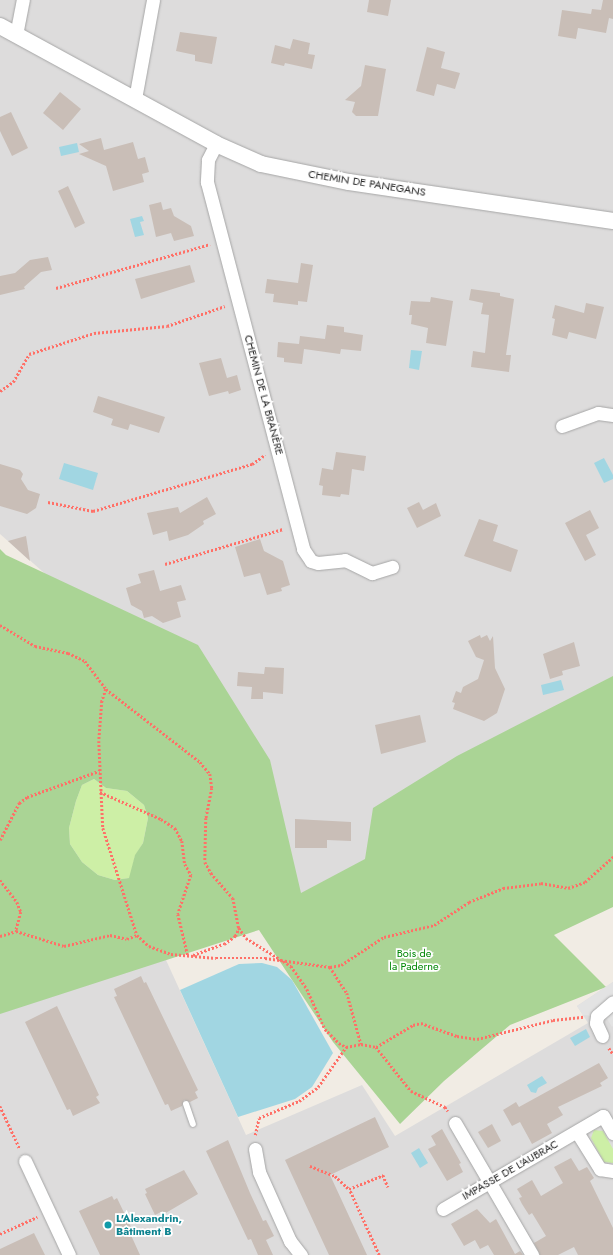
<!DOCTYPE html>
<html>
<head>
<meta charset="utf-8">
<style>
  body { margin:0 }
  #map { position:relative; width:613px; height:1255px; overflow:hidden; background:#f1ece4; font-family:Jost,sans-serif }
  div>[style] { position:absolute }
  .residential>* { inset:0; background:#dddcdc }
  .grass>* { inset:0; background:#cdefa6 }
  .forest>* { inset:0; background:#aad495 }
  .parking>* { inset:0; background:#e3e3e3 }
  .water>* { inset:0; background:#a1d6e2 }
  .building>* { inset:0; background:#c9beb7 }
  .path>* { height:2.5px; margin-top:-1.25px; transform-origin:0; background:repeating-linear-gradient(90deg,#ff7067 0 2px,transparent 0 4px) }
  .roads { filter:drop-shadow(0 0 1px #a6a6a6) drop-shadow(0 0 1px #a6a6a6) }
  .service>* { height:6px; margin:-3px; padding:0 3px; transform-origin:3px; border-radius:3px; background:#fff }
  .minor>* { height:13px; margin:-6.5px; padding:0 6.5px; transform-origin:6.5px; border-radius:6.5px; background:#fff }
  .tertiary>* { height:16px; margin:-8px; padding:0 8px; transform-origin:8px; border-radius:8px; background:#fff }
  .dots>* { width:11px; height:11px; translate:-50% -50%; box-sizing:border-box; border:2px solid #fff; border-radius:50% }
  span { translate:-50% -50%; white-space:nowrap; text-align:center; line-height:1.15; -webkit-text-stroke:3.5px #fff; paint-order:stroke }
  .street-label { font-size:11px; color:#1f1f1f }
  .park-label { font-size:11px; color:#028807 }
  .culture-label { font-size:11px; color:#0d838f; font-weight:700 }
  .left { translate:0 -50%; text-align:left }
</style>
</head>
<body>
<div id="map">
  <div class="residential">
    <i style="clip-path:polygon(0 0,613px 0,613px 765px,294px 948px,59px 586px,0 534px)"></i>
    <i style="clip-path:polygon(166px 960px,246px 1135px,362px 1085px,395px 1136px,588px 1023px,577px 1006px,613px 982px,613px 1255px,0 1255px,0 1002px)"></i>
  </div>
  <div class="grass">
    <i style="clip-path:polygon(94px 779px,106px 788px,127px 791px,144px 805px,148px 818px,143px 843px,135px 856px,130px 878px,115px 880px,98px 875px,82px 862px,70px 844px,69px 828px,76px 801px,82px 785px)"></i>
    <i style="clip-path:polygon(594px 1130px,603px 1131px,613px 1149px,613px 1163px,604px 1162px,591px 1138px)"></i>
  </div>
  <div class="forest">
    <i style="clip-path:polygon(evenodd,0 549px,6px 555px,198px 645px,270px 760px,301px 893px,365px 859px,373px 808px,457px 756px,613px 676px,613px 907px,554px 935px,606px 987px,510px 1025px,444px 1081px,400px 1124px,333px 1042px,259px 930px,0 1014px,0 549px,94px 779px,106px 788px,127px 791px,144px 805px,148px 818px,143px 843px,135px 855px,129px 878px,115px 880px,98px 875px,82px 862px,70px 844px,69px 828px,76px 801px,82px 785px,94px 779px)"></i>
  </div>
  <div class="parking">
    <i style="clip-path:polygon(613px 982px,613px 1026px,612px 1027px,606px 1017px,583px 1015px,577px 1006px)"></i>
  </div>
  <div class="water">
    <i style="clip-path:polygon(77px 143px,79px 152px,61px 156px,59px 147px)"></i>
    <i style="clip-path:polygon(142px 216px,144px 221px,140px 222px,144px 235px,135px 237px,130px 219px)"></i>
    <i style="clip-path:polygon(411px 350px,422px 351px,419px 370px,409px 368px)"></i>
    <i style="clip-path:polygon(604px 458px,613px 475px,613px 479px,604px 483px,594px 463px)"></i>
    <i style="clip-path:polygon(64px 463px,98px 473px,93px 490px,59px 479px)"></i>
    <i style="clip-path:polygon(561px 680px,564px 690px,543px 695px,541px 685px)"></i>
    <i style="clip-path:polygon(262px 963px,277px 967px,292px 980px,333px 1053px,312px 1087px,295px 1099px,238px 1117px,180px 990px,239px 964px)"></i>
    <i style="clip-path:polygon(586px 1029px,590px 1037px,575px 1046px,570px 1038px)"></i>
    <i style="clip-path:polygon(542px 1076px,547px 1083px,538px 1088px,536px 1093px,531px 1092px,527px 1085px)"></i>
    <i style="clip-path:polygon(419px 1148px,428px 1163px,420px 1168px,411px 1153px)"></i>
  </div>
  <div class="building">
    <i style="clip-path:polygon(369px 0,391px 0,388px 16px,367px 12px)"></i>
    <i style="clip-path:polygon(603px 0,613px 0,613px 19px,609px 18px,606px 33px,578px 28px,576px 39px,558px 36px,562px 10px,591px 14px,592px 9px,601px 10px)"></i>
    <i style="clip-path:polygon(180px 32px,217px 37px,212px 64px,195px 61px,195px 55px,176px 51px)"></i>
    <i style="clip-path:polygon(293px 39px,310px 43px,308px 54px,315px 55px,312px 69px,285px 63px,284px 66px,271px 63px,275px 45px,290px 49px)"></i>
    <i style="clip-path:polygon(427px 47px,445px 52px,441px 68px,460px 73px,455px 89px,437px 84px,434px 96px,416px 91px)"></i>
    <i style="clip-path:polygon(365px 65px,386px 69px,378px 116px,356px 116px,352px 112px,355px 102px,345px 100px,361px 86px)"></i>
    <i style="clip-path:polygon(60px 92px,81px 109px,63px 130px,43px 113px)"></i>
    <i style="clip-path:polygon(11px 112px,28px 148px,12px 156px,0 131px,0 117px)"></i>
    <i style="clip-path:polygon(101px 138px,104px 150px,133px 142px,138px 159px,145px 157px,149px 172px,142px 174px,144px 182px,113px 191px,106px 166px,79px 154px,89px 151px,79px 144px)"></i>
    <i style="clip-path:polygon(68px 186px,85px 223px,75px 228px,58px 191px)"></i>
    <i style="clip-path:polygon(161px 202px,163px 210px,171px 208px,174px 216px,191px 226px,194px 236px,174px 241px,171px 233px,156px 237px,149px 205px)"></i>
    <i style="clip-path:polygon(48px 257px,52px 270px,41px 272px,24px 287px,25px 289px,0 295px,0 276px,15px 273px,30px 260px)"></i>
    <i style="clip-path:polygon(301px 263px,313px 265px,307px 302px,298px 301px,298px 305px,273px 302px,274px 294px,265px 293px,267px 279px,298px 283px)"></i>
    <i style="clip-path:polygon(190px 265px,195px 282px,141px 299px,135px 279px)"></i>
    <i style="clip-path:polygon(471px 289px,500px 293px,500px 296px,514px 299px,506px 355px,511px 355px,509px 372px,471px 367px,473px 351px,485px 353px,489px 315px,481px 314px,483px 303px,469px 300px)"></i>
    <i style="clip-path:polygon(431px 297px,453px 301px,446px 346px,426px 343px,428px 328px,411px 324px,412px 315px,409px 315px,411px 301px,430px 302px)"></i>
    <i style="clip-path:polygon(586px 303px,604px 307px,596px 339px,569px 332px,567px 339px,552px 335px,555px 319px,552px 318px,555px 305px,584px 313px)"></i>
    <i style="clip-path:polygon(327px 325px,344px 327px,344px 332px,363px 335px,361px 351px,341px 349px,340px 354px,304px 349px,302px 364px,284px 362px,284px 358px,277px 357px,278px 342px,299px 344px,300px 336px,325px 339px)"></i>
    <i style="clip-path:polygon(221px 358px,227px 378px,237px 375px,241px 390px,229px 394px,228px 391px,209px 396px,199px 363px)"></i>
    <i style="clip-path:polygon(98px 396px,165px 417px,159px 433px,130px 424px,128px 430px,111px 425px,113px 419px,93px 412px)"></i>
    <i style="clip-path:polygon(336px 452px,366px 456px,364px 471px,352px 469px,349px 495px,341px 494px,340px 497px,322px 495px,323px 486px,319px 485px,322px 468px,333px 470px)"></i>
    <i style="clip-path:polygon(0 464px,20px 470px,23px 474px,21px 479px,28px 490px,40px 494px,36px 508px,27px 514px,0 506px)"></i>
    <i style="clip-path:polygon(207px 497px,216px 514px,203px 521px,204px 524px,188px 535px,169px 541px,167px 531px,153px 535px,147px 513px,178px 507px,180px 513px)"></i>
    <i style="clip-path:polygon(419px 502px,423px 510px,436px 503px,441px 516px,417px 528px,407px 508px)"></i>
    <i style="clip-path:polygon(590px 510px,599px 528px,586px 535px,596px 555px,585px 561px,565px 523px)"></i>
    <i style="clip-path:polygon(479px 519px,498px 525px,493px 541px,518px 550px,511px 572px,464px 556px)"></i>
    <i style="clip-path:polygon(26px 536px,30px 561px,8px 541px)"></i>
    <i style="clip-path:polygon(260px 539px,264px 551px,283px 561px,290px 585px,281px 588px,282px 591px,267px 595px,260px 573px,244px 577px,235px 547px)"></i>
    <i style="clip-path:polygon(154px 570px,160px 591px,181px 585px,186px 600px,177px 602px,181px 617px,163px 623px,152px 616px,144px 618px,142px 611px,131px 605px,126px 588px,141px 583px,138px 574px)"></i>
    <i style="clip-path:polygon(480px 635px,481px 638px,487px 635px,490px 641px,493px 636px,495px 668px,505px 689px,497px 713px,484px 721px,453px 709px,455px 703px,452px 702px,456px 691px,461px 693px,463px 687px,478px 679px,484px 660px,476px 657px,468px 641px)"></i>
    <i style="clip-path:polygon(574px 642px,580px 666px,562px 671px,563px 675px,550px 679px,543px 654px)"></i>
    <i style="clip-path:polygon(265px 667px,284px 668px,283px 694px,263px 692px,263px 699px,251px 699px,252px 687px,237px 686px,238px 672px,264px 674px)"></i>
    <i style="clip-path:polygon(420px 715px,426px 742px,381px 754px,375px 725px)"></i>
    <i style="clip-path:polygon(295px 819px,351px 822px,351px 841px,327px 840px,327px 848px,295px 848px)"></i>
    <i style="clip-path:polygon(141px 976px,144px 983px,146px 982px,198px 1090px,195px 1092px,198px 1098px,190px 1102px,184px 1100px,182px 1106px,171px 1111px,168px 1104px,165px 1105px,114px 997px,117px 996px,114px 989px)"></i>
    <i style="clip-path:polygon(57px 1006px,99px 1095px,96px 1097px,100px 1103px,73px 1116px,70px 1109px,67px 1110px,25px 1022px)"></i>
    <i style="clip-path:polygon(599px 1063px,608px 1078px,600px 1083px,602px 1086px,558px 1107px,563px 1115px,547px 1124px,552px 1133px,532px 1144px,520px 1122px,512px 1126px,503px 1110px,516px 1102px,519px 1107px)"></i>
    <i style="clip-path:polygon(375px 1117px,389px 1147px,330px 1175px,367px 1255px,329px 1255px,285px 1160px)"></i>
    <i style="clip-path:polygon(492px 1124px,501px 1141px,488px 1148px,478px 1132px)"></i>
    <i style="clip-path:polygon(442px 1129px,461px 1163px,459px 1164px,463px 1172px,447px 1181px,428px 1149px,436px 1145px,431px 1136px)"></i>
    <i style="clip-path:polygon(228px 1140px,250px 1193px,263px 1221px,266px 1220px,274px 1236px,266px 1240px,273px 1255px,258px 1255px,251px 1239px,248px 1240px,206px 1151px)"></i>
    <i style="clip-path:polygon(571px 1158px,579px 1171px,587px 1167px,594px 1178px,590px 1181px,613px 1228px,613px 1255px,578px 1255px,574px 1247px,558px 1255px,540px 1255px,534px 1243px,546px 1236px,532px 1213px,529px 1215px,522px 1204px,519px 1198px,522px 1197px,517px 1189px,532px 1180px,541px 1196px,563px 1183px,554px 1167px)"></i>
    <i style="clip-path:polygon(184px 1170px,198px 1194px,164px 1214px,163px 1211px,155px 1215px,145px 1194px,147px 1193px,145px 1189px)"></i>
    <i style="clip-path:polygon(112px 1196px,114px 1200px,117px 1198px,130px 1225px,133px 1231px,130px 1233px,140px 1255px,100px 1255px,79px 1211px)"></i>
    <i style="clip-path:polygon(477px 1209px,490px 1223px,496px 1219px,515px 1254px,520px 1251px,523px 1255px,494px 1255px,488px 1245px,480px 1249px,475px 1240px,464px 1246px,451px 1224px)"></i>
    <i style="clip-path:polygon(34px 1233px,45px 1255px,0 1255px,0 1249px)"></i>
  </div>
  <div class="path">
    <i style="left:56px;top:288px;width:160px;rotate:-15.9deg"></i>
    <i style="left:0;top:391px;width:16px;rotate:-35deg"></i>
    <i style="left:13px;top:382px;width:32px;rotate:-60deg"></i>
    <i style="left:29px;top:354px;width:68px;rotate:-17.9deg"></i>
    <i style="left:94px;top:333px;width:73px;rotate:-5.5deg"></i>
    <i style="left:167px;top:326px;width:61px;rotate:-19deg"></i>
    <i style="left:48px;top:502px;width:46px;rotate:11.3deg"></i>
    <i style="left:93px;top:511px;width:166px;rotate:-16.5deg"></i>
    <i style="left:252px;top:464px;width:16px;rotate:-35deg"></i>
    <i style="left:165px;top:564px;width:123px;rotate:-16.5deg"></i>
    <i style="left:0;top:625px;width:41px;rotate:31deg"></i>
    <i style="left:35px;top:646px;width:34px;rotate:12deg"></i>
    <i style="left:68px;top:653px;width:19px;rotate:25deg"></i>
    <i style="left:85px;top:661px;width:35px;rotate:53deg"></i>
    <i style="left:106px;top:689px;width:119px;rotate:37.8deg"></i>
    <i style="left:200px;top:762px;width:16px;rotate:50deg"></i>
    <i style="left:210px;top:774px;width:14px;rotate:82deg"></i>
    <i style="left:212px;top:788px;width:31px;rotate:101deg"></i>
    <i style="left:206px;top:818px;width:44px;rotate:91.3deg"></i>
    <i style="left:205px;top:862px;width:13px;rotate:61deg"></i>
    <i style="left:211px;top:873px;width:33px;rotate:49deg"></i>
    <i style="left:233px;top:898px;width:31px;rotate:79deg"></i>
    <i style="left:239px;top:928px;width:12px;rotate:55deg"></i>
    <i style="left:246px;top:938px;width:53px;rotate:31.9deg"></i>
    <i style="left:291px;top:966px;width:28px;rotate:55deg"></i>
    <i style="left:307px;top:989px;width:44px;rotate:65.8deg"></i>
    <i style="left:325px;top:1029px;width:20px;rotate:45deg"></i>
    <i style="left:339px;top:1043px;width:8px;rotate:30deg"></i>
    <i style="left:346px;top:1047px;width:15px;rotate:-11deg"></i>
    <i style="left:361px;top:1044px;width:15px;rotate:11deg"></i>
    <i style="left:376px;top:1047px;width:43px;rotate:-30.7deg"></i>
    <i style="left:413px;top:1025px;width:8px;rotate:-14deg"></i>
    <i style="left:421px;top:1023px;width:38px;rotate:20deg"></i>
    <i style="left:457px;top:1036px;width:20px;rotate:9deg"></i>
    <i style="left:477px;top:1039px;width:78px;rotate:-14deg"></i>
    <i style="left:553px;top:1020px;width:31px;rotate:-6deg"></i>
    <i style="left:106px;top:689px;width:13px;rotate:108deg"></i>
    <i style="left:102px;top:701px;width:40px;rotate:94.3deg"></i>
    <i style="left:99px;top:741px;width:87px;rotate:87.4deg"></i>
    <i style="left:103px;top:828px;width:112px;rotate:72.4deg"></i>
    <i style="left:100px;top:792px;width:67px;rotate:23.9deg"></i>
    <i style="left:161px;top:819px;width:17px;rotate:33deg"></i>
    <i style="left:175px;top:828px;width:15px;rotate:62deg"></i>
    <i style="left:182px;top:841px;width:23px;rotate:83deg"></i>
    <i style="left:185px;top:864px;width:13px;rotate:61deg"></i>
    <i style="left:191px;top:875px;width:41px;rotate:108.4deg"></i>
    <i style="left:178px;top:914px;width:43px;rotate:76.6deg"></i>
    <i style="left:0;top:840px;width:42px;rotate:-62.8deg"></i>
    <i style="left:19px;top:803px;width:10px;rotate:-37deg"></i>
    <i style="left:27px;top:797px;width:77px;rotate:-19.9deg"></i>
    <i style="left:0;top:880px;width:28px;rotate:52deg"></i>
    <i style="left:17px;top:902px;width:11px;rotate:68deg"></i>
    <i style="left:21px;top:912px;width:20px;rotate:105deg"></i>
    <i style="left:0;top:936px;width:17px;rotate:-17deg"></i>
    <i style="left:16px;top:931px;width:50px;rotate:17.4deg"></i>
    <i style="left:64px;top:946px;width:47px;rotate:-13.4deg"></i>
    <i style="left:110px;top:935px;width:17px;rotate:13deg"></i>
    <i style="left:127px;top:939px;width:11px;rotate:-22deg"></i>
    <i style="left:137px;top:935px;width:16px;rotate:43deg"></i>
    <i style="left:149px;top:946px;width:23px;rotate:20deg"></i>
    <i style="left:171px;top:954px;width:45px;rotate:5.1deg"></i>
    <i style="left:216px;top:958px;width:49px"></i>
    <i style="left:265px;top:958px;width:66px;rotate:7.9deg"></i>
    <i style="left:330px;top:967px;width:11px;rotate:-10deg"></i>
    <i style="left:341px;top:965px;width:51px;rotate:-33.1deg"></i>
    <i style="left:384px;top:937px;width:51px;rotate:-13.5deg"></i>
    <i style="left:434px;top:925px;width:42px;rotate:-33.3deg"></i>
    <i style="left:469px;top:902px;width:37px;rotate:-22deg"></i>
    <i style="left:503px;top:888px;width:38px;rotate:-7deg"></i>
    <i style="left:541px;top:883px;width:27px;rotate:10deg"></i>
    <i style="left:568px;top:888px;width:18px;rotate:-19deg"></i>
    <i style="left:585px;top:882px;width:38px;rotate:-42deg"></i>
    <i style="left:193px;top:955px;width:33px;rotate:-20deg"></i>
    <i style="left:224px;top:944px;width:14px;rotate:-36deg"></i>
    <i style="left:235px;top:936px;width:9px;rotate:-63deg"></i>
    <i style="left:330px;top:967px;width:31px;rotate:57deg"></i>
    <i style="left:347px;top:993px;width:53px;rotate:74.6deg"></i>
    <i style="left:376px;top:1047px;width:56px;rotate:51.5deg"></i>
    <i style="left:411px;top:1091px;width:38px;rotate:25deg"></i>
    <i style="left:445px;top:1107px;width:5px;rotate:53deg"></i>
    <i style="left:609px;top:1048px;width:7px;rotate:56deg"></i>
    <i style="left:0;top:1106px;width:47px;rotate:65.1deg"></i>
    <i style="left:255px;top:1135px;width:17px;rotate:-77deg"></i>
    <i style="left:259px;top:1118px;width:43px;rotate:-23deg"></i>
    <i style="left:299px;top:1101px;width:24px;rotate:-36deg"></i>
    <i style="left:318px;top:1087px;width:49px;rotate:-55deg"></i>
    <i style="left:310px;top:1166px;width:27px;rotate:22deg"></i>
    <i style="left:335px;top:1176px;width:19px;rotate:43deg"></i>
    <i style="left:0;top:1234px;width:41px;rotate:-24.7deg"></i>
    <i style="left:379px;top:1255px;width:72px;rotate:-114.4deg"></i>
    <i style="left:349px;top:1189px;width:37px;rotate:-22deg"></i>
    <i style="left:383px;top:1175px;width:13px;rotate:67deg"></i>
  </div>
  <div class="roads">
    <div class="service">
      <i style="left:186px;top:1104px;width:21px;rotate:71deg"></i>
    </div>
    <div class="minor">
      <i style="left:16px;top:35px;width:36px;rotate:-79deg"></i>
      <i style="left:135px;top:99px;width:101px;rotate:-79.7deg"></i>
      <i style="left:216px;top:144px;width:18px;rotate:117deg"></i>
      <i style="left:208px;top:160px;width:22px;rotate:93deg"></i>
      <i style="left:207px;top:182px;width:379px;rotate:75.3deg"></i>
      <i style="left:303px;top:549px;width:14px;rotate:56deg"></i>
      <i style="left:311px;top:561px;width:7px;rotate:16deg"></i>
      <i style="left:318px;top:563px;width:27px;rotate:-6deg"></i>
      <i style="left:345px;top:560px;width:30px;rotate:26deg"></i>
      <i style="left:372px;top:573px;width:21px;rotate:-17deg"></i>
      <i style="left:562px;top:426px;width:38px;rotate:-20deg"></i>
      <i style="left:598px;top:413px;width:15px;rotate:8deg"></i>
      <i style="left:602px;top:1036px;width:14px;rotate:-115deg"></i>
      <i style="left:596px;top:1023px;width:7px;rotate:-82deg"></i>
      <i style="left:597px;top:1016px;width:21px;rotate:-41deg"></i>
      <i style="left:455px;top:1123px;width:153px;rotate:59.7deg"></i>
      <i style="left:577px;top:1132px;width:44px;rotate:58.1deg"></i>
      <i style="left:600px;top:1169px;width:13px;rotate:9deg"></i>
      <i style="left:255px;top:1149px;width:23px;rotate:80deg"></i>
      <i style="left:259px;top:1172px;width:76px;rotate:65.8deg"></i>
      <i style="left:290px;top:1241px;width:18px;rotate:52deg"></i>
      <i style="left:25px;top:1161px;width:104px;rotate:64.9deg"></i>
      <i style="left:443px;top:1209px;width:185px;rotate:-30.2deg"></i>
      <i style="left:603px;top:1116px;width:20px;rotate:60deg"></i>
    </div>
    <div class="tertiary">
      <i style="left:0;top:26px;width:246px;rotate:28.6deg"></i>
      <i style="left:216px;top:144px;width:49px;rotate:24deg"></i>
      <i style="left:261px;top:164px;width:90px;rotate:11.6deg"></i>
      <i style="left:349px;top:182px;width:267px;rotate:8.4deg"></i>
    </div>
  </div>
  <div class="dots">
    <i style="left:108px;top:1225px;background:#0f9aa8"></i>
  </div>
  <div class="street-label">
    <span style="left:367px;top:183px;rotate:9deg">CHEMIN DE PANEGANS</span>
    <span style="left:264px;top:395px;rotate:75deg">CHEMIN DE LA BRANÈRE</span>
    <span style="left:510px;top:1170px;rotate:-30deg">IMPASSE DE L'AUBRAC</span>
  </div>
  <div class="park-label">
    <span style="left:414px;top:960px">Bois de<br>la Paderne</span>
  </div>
  <div class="culture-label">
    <span class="left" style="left:116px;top:1225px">L'Alexandrin,<br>Bâtiment B</span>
  </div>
</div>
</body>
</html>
